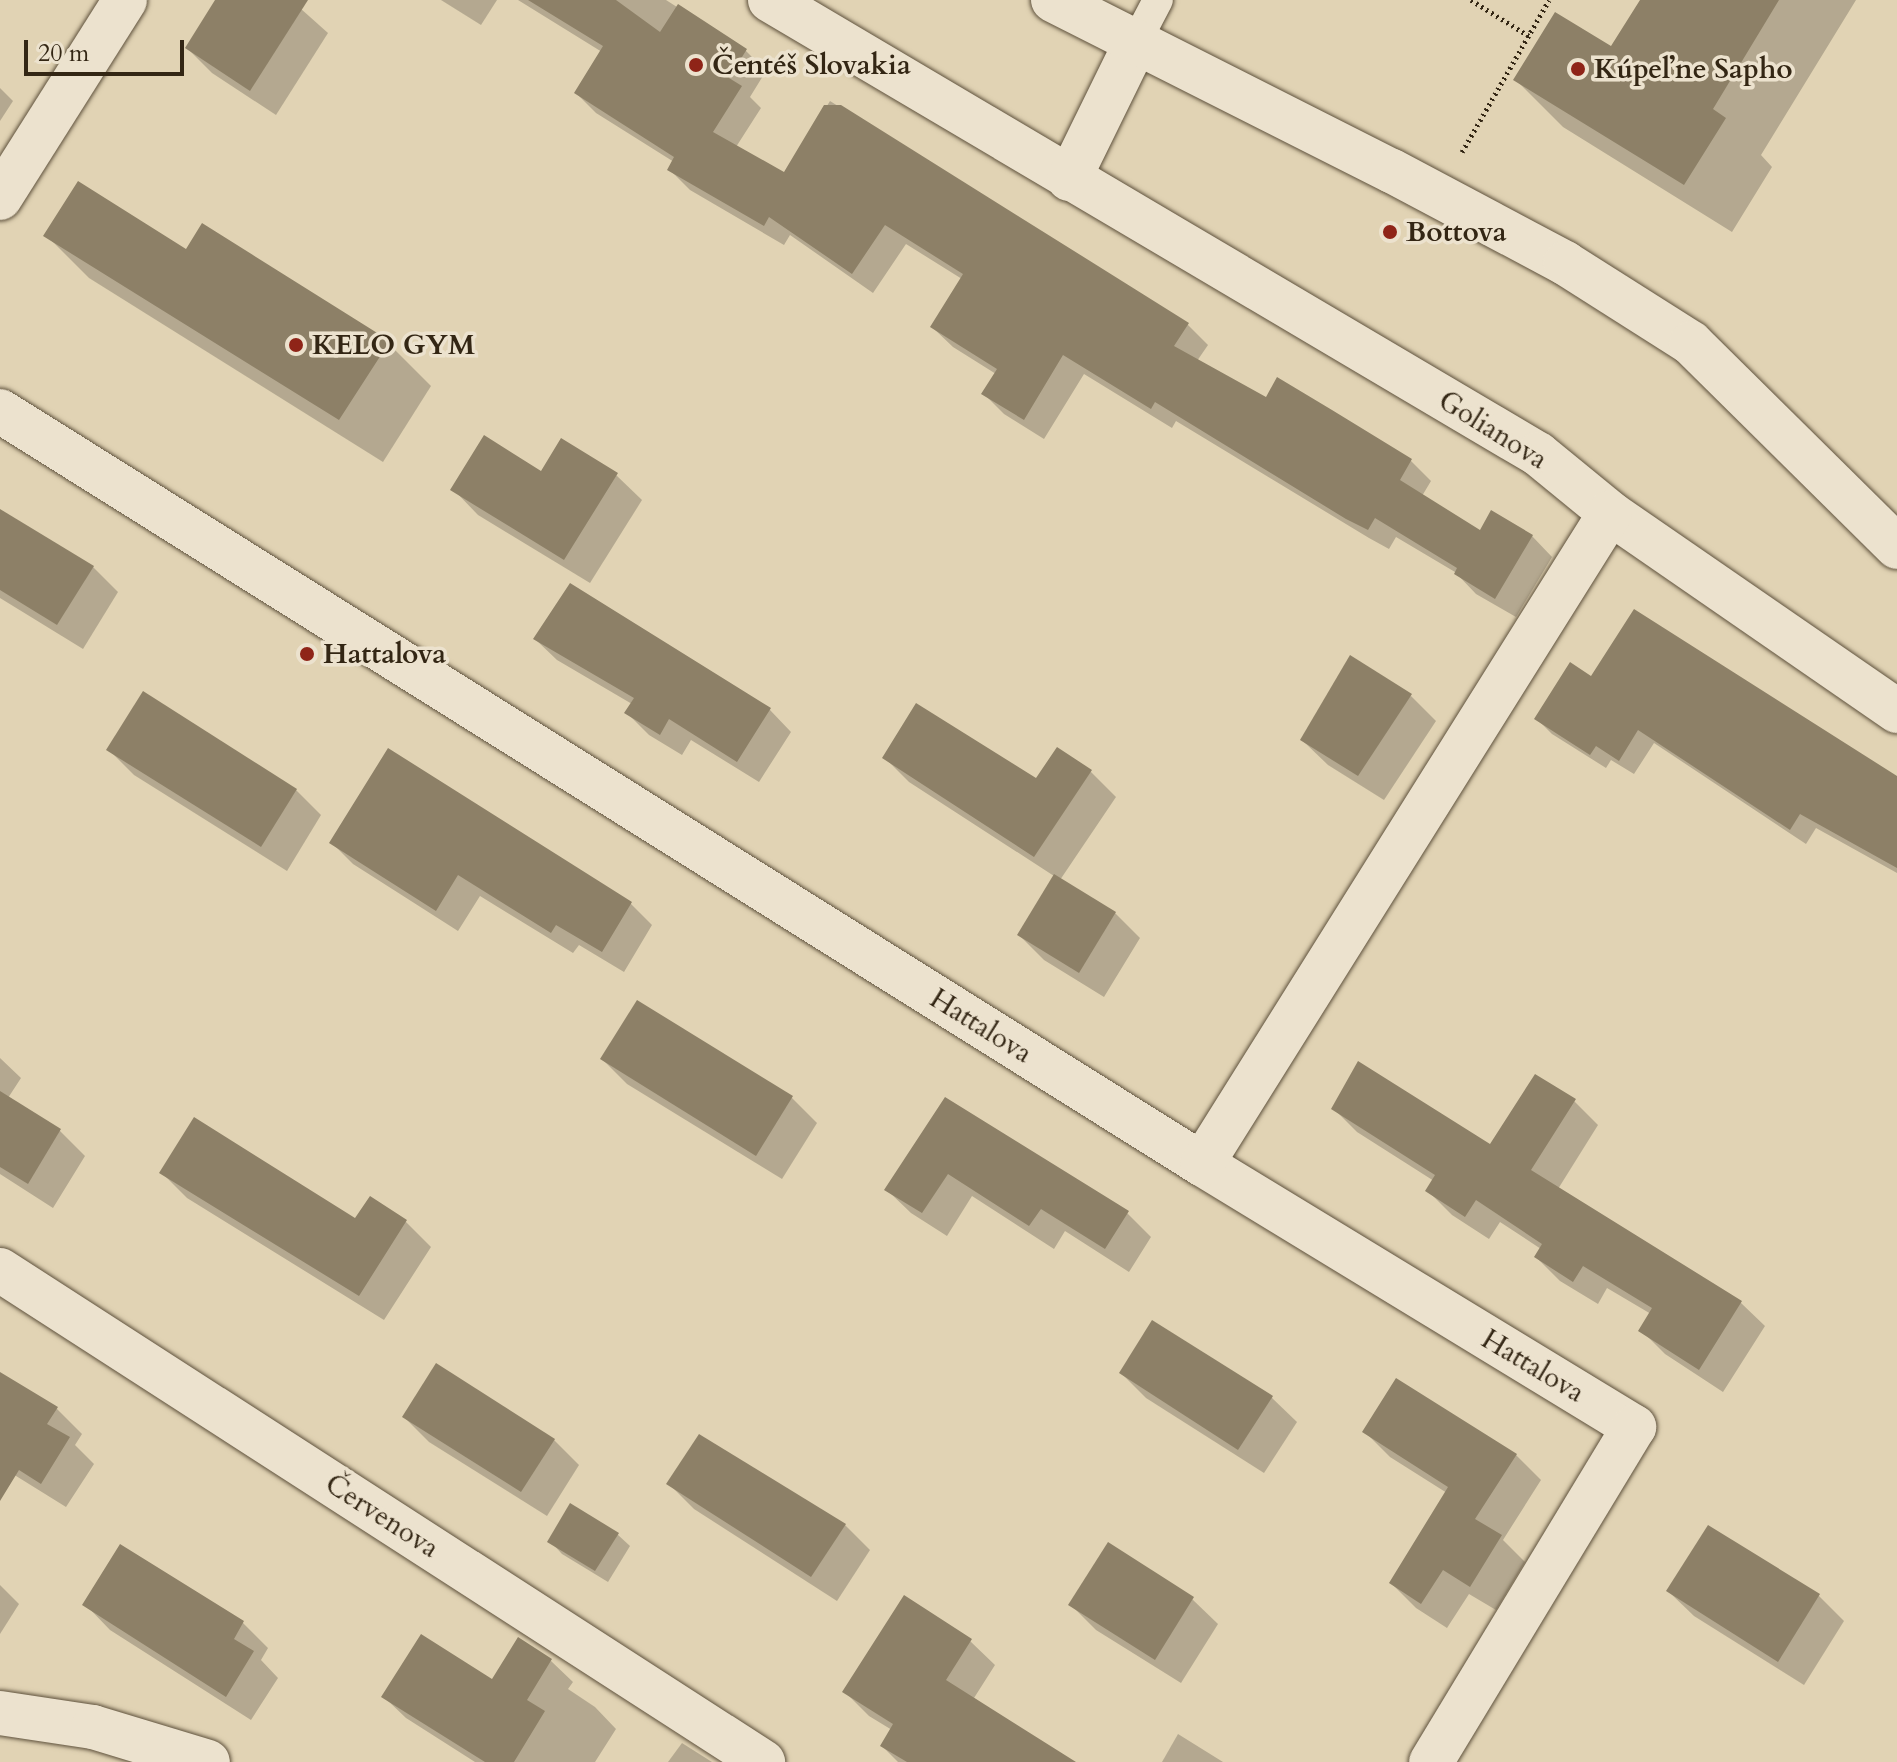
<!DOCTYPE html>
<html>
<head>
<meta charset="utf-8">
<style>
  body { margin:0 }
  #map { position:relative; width:1897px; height:1762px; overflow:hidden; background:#e1d3b4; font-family:Cardo,serif }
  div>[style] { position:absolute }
  .shadow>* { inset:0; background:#0003 }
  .building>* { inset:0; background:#8d8067 }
  .path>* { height:5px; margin-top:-2.5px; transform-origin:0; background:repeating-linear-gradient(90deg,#332614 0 2px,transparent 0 6px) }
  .roads { filter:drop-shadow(0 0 2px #5e513c) drop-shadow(0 0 2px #5e513c) }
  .lane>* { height:30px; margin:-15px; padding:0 15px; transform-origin:15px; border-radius:15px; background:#ece2ce }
  .street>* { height:44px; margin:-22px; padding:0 22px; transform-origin:22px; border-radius:22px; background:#ece2ce }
  .secondary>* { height:44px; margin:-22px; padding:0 22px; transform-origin:22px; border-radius:22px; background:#ece2ce }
  .dots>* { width:22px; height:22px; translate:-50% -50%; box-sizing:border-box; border:4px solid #ece2ce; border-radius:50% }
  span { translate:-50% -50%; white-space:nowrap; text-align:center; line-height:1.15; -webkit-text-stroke:7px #ece2ce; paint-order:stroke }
  .poi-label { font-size:28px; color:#332614; font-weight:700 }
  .left { translate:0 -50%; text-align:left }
  .street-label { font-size:28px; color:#332614 }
  .scale { position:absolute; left:24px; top:40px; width:160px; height:36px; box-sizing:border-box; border:4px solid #332614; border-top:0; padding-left:10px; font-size:24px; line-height:28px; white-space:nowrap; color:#332614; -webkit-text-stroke:6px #ece2ce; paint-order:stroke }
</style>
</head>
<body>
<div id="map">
  <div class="shadow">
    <i style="clip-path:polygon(217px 0,291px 0,328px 33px,276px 115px,212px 73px,187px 48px)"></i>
    <i style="clip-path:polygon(441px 0,497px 0,481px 25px)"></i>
    <i style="clip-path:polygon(518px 0,666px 0,746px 51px,766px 71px,750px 97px,761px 108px,736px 147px,784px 175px,830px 101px,1188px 325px,1208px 345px,1197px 361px,1267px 400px,1331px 412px,1411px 461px,1431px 481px,1422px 496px,1480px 533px,1532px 536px,1552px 557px,1516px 617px,1476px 594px,1455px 572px,1396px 537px,1389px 549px,1369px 538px,1176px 421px,1172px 428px,1084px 374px,1044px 439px,1004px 414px,984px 394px,996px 374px,953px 347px,932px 327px,962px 279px,906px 244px,873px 293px,790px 235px,784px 245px,690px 190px,670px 170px,674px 162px,596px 113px,576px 93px,602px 52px)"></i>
    <i style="clip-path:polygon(1642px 0,1856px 0,1761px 155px,1772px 167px,1732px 232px,1563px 127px,1516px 80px,1612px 49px)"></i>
    <i style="clip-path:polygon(0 88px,13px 101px,0 121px)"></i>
    <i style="clip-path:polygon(46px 235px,186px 251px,388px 343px,431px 386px,383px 462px,89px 278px)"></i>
    <i style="clip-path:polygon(616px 475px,642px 500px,590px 583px,478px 515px,453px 489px)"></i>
    <i style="clip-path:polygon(0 511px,93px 567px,118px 592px,83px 649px,0 598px)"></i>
    <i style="clip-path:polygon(535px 639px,770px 710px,791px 732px,759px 782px,691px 740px,682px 755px,649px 735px,627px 713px,632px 704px,557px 660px)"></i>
    <i style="clip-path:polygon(1592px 679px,1897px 778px,1897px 873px,1816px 828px,1806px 844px,1654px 743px,1634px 774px,1611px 760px,1606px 768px,1552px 734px,1537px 719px)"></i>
    <i style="clip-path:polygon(1411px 696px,1436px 721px,1384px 800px,1328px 765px,1302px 740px)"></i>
    <i style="clip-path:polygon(109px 750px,296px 790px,321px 815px,287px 871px,134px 775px)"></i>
    <i style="clip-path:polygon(884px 757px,1036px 781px,1091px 772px,1116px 797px,1060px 880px,1115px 913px,1140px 938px,1104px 997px,1044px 960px,1019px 935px,1054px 876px,909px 782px)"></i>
    <i style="clip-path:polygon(331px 842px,630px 903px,652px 925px,624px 972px,579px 945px,573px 953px,480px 896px,458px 931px,353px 864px)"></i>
    <i style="clip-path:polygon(638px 1003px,792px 1098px,817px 1123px,782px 1179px,627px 1084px,602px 1059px)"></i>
    <i style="clip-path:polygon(0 1058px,21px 1078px,8px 1098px,60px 1131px,85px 1156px,53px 1208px,0 1174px)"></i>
    <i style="clip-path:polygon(945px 1100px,1127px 1213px,1151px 1237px,1129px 1272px,1065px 1231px,1054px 1249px,972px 1196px,947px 1236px,911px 1213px,887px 1190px)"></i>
    <i style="clip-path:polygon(1574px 1101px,1598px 1125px,1558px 1189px,1741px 1303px,1765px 1326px,1723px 1392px,1665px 1354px,1641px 1330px,1651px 1314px,1607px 1288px,1598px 1304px,1560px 1281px,1536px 1257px,1541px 1249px,1500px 1222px,1489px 1239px,1452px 1215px,1428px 1191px,1434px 1181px,1357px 1132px,1333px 1108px,1490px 1147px)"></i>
    <i style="clip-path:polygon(162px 1173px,356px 1221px,406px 1222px,431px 1247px,384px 1320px,187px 1198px)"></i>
    <i style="clip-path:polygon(1121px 1373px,1271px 1397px,1297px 1422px,1264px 1473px,1146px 1398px)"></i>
    <i style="clip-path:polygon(0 1374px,57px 1409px,82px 1434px,75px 1445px,94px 1464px,66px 1507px,0 1466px)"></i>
    <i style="clip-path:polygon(404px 1417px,554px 1440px,579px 1465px,547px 1516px,429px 1442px)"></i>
    <i style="clip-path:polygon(1365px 1432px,1516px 1455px,1541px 1480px,1503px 1540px,1525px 1562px,1496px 1610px,1469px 1594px,1447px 1628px,1416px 1608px,1391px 1583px,1447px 1493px,1390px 1457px)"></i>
    <i style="clip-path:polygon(669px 1484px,845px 1525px,870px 1550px,837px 1601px,694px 1509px)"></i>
    <i style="clip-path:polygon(1708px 1528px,1819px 1596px,1844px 1621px,1804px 1685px,1694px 1616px,1668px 1591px)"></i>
    <i style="clip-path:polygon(617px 1534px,630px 1546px,608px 1582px,562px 1554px,550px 1541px)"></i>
    <i style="clip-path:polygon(0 1585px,19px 1604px,0 1634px)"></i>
    <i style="clip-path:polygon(1192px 1599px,1218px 1624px,1181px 1683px,1096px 1630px,1071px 1605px)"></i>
    <i style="clip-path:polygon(85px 1604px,243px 1623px,268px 1648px,261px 1660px,278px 1678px,251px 1720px,110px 1630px)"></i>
    <i style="clip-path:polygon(970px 1641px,995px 1665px,974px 1698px,1064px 1762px,898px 1762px,882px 1746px,892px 1730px,869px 1716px,845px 1692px)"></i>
    <i style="clip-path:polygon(551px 1661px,573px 1682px,568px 1689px,595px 1707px,616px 1729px,595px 1762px,475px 1762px,406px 1718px,384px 1697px,492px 1682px)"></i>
    <i style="clip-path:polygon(1178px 1734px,1223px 1762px,1162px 1762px)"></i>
    <i style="clip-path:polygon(682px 1743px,712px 1762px,668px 1762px)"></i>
  </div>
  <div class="building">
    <i style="clip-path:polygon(215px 0,308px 0,250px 91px,185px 48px)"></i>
    <i style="clip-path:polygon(528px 0,616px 0,660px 32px,678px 4px,747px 49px,729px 78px,742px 86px,713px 132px,784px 172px,824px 105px,841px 105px,1189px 323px,1174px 346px,1266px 397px,1277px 377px,1332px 410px,1412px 459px,1400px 480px,1480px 530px,1491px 510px,1533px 535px,1495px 599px,1454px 574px,1457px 568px,1375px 518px,1368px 530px,1346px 519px,1155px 402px,1151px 409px,1063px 355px,1024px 420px,981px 394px,997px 369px,930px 327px,963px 274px,885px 225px,852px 274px,769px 217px,764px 226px,667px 170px,674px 157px,574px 93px,603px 46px)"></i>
    <i style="clip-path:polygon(1640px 0,1779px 0,1713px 109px,1726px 118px,1684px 185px,1513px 80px,1555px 12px,1611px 46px)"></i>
    <i style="clip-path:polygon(78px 181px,186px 249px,202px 223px,390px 341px,339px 420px,43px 236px)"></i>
    <i style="clip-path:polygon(484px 435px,541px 471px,561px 438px,618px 473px,564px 560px,450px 490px)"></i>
    <i style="clip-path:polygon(0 509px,94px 566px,57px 625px,0 590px)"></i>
    <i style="clip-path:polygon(570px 583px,771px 708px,737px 762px,669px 719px,660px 735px,624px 713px,634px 698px,533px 639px)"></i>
    <i style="clip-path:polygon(1634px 609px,1897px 776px,1897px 868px,1800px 814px,1790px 830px,1638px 730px,1619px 761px,1596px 746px,1590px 755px,1534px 719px,1570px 662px,1591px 676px)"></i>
    <i style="clip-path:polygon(1350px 655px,1412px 694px,1358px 776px,1300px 740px)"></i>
    <i style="clip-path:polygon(143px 691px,297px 789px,261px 847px,106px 750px)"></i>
    <i style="clip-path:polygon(916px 703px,1036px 778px,1057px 747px,1092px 770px,1034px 857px,882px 758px)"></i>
    <i style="clip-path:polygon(388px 748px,632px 902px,602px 952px,556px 925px,551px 933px,458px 875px,436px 911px,329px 843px)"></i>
    <i style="clip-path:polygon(1054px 874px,1116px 912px,1079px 973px,1017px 935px)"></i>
    <i style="clip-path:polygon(637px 1000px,793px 1096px,756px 1156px,600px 1059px)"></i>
    <i style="clip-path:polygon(1358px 1061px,1490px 1144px,1535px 1074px,1576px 1099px,1531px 1170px,1742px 1301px,1699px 1370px,1638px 1331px,1652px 1308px,1583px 1266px,1573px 1282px,1534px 1257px,1542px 1244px,1476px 1200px,1465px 1217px,1425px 1191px,1435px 1175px,1331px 1109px)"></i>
    <i style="clip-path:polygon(0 1091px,61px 1129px,28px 1184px,0 1167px)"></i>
    <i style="clip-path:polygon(945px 1097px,1129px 1211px,1105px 1249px,1041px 1209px,1029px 1226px,948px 1174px,922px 1213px,884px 1190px)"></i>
    <i style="clip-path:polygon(194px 1117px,355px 1218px,370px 1196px,407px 1220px,359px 1296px,159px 1173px)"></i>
    <i style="clip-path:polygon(1152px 1320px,1273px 1396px,1238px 1450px,1119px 1373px)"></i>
    <i style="clip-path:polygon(436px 1363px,555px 1439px,521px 1492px,402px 1417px)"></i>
    <i style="clip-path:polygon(0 1372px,58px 1407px,47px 1424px,70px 1437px,41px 1484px,19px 1470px,0 1501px)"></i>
    <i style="clip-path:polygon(1396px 1378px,1517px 1454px,1475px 1519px,1502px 1535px,1470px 1587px,1443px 1570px,1421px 1604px,1389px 1583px,1448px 1487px,1362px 1432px)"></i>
    <i style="clip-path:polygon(699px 1434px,846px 1524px,811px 1577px,666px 1484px)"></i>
    <i style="clip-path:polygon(570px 1503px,619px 1533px,595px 1571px,547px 1542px)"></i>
    <i style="clip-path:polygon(1708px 1525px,1820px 1594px,1778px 1662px,1666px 1591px)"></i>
    <i style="clip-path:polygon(1108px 1542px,1194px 1597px,1155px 1660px,1068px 1605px)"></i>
    <i style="clip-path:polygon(120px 1544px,244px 1621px,234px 1639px,254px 1651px,226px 1697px,82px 1605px)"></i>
    <i style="clip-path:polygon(904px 1595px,972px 1639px,946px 1680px,1076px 1762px,907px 1762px,880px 1746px,893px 1724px,842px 1692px)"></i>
    <i style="clip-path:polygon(421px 1634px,492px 1679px,518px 1637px,552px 1659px,527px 1700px,545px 1711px,514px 1762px,485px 1762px,381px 1697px)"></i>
  </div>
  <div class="path">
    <i style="left:1471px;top:0;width:68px;rotate:31.8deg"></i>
    <i style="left:1462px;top:152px;width:175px;rotate:-60.2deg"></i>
  </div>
  <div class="roads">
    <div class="lane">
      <i style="left:1136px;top:42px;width:47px;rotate:-62.4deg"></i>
    </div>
    <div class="street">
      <i style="left:770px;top:0;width:892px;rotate:30.59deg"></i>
      <i style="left:1538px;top:454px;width:93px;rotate:39.3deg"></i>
      <i style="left:1610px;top:513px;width:349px;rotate:34.6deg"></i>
      <i style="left:1069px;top:179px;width:153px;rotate:-63.9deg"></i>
      <i style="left:0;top:198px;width:234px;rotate:-57.7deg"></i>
      <i style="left:0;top:411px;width:1418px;rotate:32.07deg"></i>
      <i style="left:1202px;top:1164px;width:506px;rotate:31.33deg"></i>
      <i style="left:1634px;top:1427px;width:392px;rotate:121.2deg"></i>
      <i style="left:1202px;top:1164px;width:768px;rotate:-57.92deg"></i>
      <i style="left:0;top:1270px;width:908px;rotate:32.81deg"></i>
      <i style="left:0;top:1713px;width:94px;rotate:8.6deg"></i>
      <i style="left:93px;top:1727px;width:120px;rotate:16.9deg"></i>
    </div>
    <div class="secondary">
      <i style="left:1053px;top:0;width:380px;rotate:26.8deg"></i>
      <i style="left:1392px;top:171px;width:196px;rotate:28deg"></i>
      <i style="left:1565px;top:263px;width:149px;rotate:32.4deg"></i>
      <i style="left:1691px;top:343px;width:290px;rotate:44.7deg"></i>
    </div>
  </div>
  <div class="dots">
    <i style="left:696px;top:65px;background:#8f2418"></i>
    <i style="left:1578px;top:69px;background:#8f2418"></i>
    <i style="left:1390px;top:232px;background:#8f2418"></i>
    <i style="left:296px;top:345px;background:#8f2418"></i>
    <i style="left:307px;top:654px;background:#8f2418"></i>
  </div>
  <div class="poi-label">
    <span class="left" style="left:712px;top:65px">Čentéš Slovakia</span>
    <span class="left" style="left:1594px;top:69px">Kúpeľne Sapho</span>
    <span class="left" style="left:1406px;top:232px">Bottova</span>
    <span class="left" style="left:312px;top:345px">KELO GYM</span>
    <span class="left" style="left:323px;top:654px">Hattalova</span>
  </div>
  <div class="street-label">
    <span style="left:1493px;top:430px;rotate:32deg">Golianova</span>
    <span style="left:981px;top:1026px;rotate:32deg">Hattalova</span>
    <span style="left:1533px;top:1366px;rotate:31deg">Hattalova</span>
    <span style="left:382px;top:1516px;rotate:33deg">Červenova</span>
  </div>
  <div class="scale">20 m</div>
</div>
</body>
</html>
